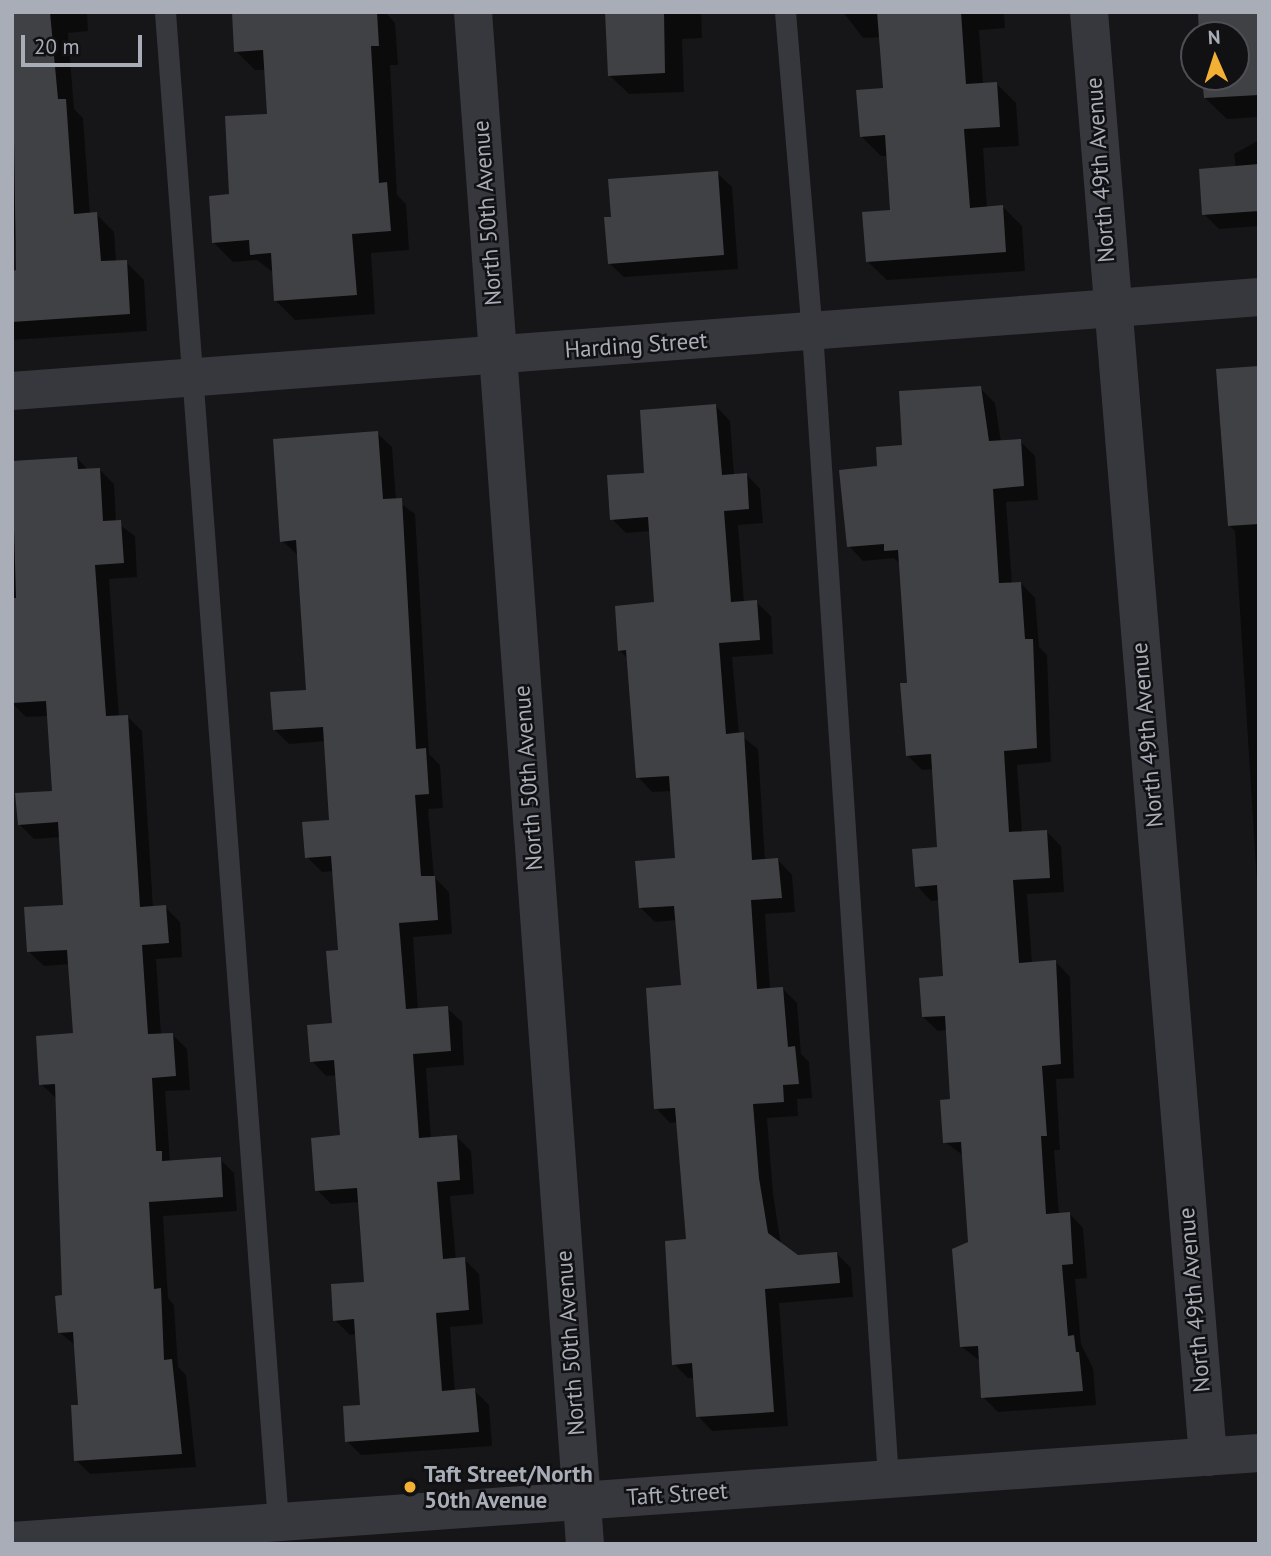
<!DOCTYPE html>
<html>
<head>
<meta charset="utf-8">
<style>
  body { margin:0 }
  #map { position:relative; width:1271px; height:1556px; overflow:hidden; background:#161618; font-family:"PT Sans",sans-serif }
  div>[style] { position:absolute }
  .shadow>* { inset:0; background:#0007 }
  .building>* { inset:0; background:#404145 }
  .service>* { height:21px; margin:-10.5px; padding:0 10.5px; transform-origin:10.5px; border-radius:10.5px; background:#37383d }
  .minor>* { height:38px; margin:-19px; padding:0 19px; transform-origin:19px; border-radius:19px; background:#37383d }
  .tertiary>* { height:38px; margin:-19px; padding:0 19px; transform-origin:19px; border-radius:19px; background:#37383d }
  .dots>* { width:19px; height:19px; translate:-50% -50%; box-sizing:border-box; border:4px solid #111113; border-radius:50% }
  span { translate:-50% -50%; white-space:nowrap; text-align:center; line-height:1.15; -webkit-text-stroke:5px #111113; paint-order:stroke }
  .street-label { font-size:23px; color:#a8adb8 }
  .poi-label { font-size:23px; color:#a8adb8; font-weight:700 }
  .left { translate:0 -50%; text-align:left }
  .frame { position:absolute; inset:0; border:14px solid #a8adb8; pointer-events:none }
  .north { position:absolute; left:1180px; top:21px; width:70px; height:70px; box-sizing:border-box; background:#111113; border:2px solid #4d4f55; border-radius:50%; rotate:357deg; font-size:19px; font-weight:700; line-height:28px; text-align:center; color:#a8adb8 }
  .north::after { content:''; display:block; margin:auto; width:24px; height:32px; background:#f2b134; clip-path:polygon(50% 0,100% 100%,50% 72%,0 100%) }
  .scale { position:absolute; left:21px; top:35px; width:121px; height:32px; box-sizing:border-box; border:4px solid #a8adb8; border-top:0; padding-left:9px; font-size:21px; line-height:24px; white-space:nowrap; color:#a8adb8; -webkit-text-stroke:5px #111113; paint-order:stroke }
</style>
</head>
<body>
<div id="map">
  <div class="shadow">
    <i style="clip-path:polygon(12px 12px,87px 12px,88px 31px,68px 33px,74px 109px,83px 118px,90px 215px,96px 214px,114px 232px,116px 262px,126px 262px,144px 280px,147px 331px,12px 340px,12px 272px,18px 272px,12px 216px)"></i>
    <i style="clip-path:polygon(234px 12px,385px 12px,395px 23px,398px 65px,390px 65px,397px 195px,406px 204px,409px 250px,371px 253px,375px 314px,295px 320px,276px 301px,274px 273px,257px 260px,233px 262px,214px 243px,269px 115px,266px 70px,255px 70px,236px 51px)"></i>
    <i style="clip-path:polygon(607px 12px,701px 12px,702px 38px,682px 39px,684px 92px,629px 94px,609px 75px)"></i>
    <i style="clip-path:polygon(843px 12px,1004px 12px,1005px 28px,979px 30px,983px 84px,996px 83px,1016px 103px,1019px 146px,983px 148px,987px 208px,1002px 206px,1022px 226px,1025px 271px,887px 280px,867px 261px,892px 211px,888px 156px,881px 156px,862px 137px,885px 89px,881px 37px,863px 38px)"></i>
    <i style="clip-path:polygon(1259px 12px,1259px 117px,1227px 119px,1205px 98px,1204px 77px,1236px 77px,1236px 35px,1203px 35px)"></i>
    <i style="clip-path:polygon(1259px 140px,1259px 226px,1219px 229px,1204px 214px,1236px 168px,1234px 154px)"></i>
    <i style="clip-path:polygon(717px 173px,732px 187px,738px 269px,624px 277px,609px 263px)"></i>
    <i style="clip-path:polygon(1259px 368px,1259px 916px,1235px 531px,1229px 525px)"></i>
    <i style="clip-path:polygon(980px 388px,995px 403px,1001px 442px,1020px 441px,1035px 456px,1038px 500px,1006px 502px,1012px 584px,1021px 583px,1035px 598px,1039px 647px,1047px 655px,1051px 762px,1017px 765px,1022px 833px,1046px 831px,1061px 846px,1064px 892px,1027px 894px,1032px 964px,1056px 962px,1070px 977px,1074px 1078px,1056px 1079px,1060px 1150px,1054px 1150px,1059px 1214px,1069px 1213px,1083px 1228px,1087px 1278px,1075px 1279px,1081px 1344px,1093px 1368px,1096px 1405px,998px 1412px,983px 1397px,980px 1361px,962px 1347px,969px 1243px,964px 1156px,945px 1142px,952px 1101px,947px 1030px,938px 1031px,923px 1017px,945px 978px,940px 900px,931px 901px,917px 886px,939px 848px,934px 769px,922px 770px,907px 755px,909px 684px,901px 565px,894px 558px,863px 561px,849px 546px,879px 468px)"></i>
    <i style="clip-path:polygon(716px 406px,730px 421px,734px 475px,746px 474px,760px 489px,763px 523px,738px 525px,744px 603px,756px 602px,771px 616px,773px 654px,732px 657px,739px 734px,758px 749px,765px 861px,778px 860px,792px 875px,795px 912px,765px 914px,770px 990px,783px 989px,797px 1003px,801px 1054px,809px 1062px,812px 1098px,797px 1099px,798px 1116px,767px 1118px,773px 1194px,781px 1245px,797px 1257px,837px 1254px,851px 1268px,853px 1297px,779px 1303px,788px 1426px,712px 1431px,698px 1416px,695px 1378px,688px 1378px,674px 1364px,688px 1241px,678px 1122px,670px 1123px,656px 1108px,683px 987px,677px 920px,655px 922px,640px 907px,677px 859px,672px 791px,652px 792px,638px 777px,628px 659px,619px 650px,656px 604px,651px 531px,626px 533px,612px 519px,646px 474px)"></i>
    <i style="clip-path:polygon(377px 433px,392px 447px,396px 500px,415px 514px,429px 754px,440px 765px,443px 808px,428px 809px,434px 877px,449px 892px,452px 934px,413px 937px,418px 1010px,447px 1008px,462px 1022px,464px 1065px,426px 1068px,431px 1139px,456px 1136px,471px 1151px,474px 1194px,450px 1196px,456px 1260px,464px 1259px,479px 1274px,483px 1324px,450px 1327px,455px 1392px,474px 1390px,489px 1405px,492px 1446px,361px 1455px,347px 1441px,362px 1407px,357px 1334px,350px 1335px,335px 1320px,366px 1283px,360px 1202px,331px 1204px,317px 1190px,342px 1137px,337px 1075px,326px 1076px,312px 1061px,334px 1025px,340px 951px,334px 871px,322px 872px,307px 857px,331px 822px,326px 741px,289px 744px,274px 729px,308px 692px,298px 555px,282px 541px)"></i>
    <i style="clip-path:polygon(77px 458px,88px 470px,99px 469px,114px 484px,116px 522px,135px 536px,137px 577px,109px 579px,119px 717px,127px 716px,142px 731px,153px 908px,165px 907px,180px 922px,182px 957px,156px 959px,161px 1035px,173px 1035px,187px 1049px,190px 1090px,165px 1091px,170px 1162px,220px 1159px,234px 1173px,237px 1211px,163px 1216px,168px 1298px,174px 1305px,178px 1367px,186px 1375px,196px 1467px,90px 1474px,76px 1460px,80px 1407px,76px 1346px,59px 1332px,64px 1297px,57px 1099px,41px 1084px,75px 1035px,70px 964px,44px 966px,29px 952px,65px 906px,61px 837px,34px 839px,19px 824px,54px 792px,49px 716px,26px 717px,12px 703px,12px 463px)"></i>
  </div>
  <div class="building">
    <i style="clip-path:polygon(12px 12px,50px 12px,58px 99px,66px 99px,74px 214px,97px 212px,101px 261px,127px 260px,130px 314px,12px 322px,12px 271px,16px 270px)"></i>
    <i style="clip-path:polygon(232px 12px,377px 12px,379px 46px,371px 46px,379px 183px,387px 182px,391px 231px,352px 234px,357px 295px,274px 301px,271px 253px,250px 255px,249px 240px,212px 243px,209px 196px,229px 194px,225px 116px,267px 114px,263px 50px,234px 52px)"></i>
    <i style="clip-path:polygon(605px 12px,664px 12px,665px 73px,608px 76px)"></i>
    <i style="clip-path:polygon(877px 12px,961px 12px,966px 84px,997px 82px,1000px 127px,964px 129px,970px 208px,1003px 205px,1006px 252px,866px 262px,862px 212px,890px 210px,885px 135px,860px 137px,856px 90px,883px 88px)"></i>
    <i style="clip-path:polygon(1198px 12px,1259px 12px,1259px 95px,1204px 98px,1202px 77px,1236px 77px,1236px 35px,1199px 35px)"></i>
    <i style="clip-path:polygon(1259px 164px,1259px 211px,1202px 215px,1199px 169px)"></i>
    <i style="clip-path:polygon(718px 171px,724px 255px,608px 264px,604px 217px,611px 217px,608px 179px)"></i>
    <i style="clip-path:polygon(1259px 366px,1259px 524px,1228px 526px,1216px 369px)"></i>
    <i style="clip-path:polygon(981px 386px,989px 441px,1021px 439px,1024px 486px,993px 489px,999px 583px,1021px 582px,1025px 639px,1033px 639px,1037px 748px,1004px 751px,1009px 832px,1047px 830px,1050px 878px,1013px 880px,1019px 963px,1056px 960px,1061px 1064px,1042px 1066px,1047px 1136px,1041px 1136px,1046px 1214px,1070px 1212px,1073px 1264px,1062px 1265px,1068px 1336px,1074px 1335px,1076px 1352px,1079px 1352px,1083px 1391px,981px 1398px,978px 1346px,960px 1347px,952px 1249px,968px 1242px,961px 1142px,943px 1143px,940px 1100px,950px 1099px,945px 1016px,922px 1017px,919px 978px,943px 976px,937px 885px,915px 887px,912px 849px,937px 847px,931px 754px,906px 756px,900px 683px,907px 683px,898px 550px,884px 551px,884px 544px,847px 547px,839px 470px,877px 466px,876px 447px,902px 445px,899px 391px)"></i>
    <i style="clip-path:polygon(716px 404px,722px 475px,747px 473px,749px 509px,724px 511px,731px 602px,757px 600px,760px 640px,719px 643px,726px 734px,744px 732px,752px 860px,778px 858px,782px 898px,751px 900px,757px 989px,783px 987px,788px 1047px,795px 1046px,799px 1084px,783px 1085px,784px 1102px,753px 1104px,759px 1178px,768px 1233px,798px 1255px,837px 1252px,840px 1283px,765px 1289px,774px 1412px,696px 1417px,692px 1363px,672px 1365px,665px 1241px,686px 1239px,675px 1108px,654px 1109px,646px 988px,681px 985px,674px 906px,639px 908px,635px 861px,675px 858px,669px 776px,636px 778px,626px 650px,618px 651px,615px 606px,654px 602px,648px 517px,610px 520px,607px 475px,644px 473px,640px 410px)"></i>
    <i style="clip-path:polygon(378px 431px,383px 499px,402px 498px,416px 749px,426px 748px,429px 794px,415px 795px,421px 876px,435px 876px,438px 920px,399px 923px,406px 1009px,448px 1006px,451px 1051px,413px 1054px,419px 1138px,457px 1135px,460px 1180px,437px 1182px,443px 1259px,465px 1257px,469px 1310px,436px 1313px,442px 1391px,475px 1388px,479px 1432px,345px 1442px,343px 1406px,360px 1405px,354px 1319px,333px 1321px,331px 1284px,364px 1282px,357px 1188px,315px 1191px,311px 1138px,340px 1135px,334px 1060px,310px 1062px,307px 1025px,332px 1023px,326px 951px,338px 950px,331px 856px,305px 858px,302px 822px,329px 820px,323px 727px,273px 730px,270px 692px,306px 690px,296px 540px,280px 542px,273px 439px)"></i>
    <i style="clip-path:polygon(77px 457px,78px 469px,100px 468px,103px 521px,121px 520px,124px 563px,95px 565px,106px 716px,128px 715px,140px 907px,166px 905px,169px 943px,142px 945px,148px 1034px,173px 1033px,176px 1076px,152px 1078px,156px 1151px,162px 1151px,162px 1161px,221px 1157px,223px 1197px,149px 1202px,154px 1289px,161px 1288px,164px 1360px,172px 1359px,182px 1454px,74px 1461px,71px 1405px,78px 1405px,73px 1332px,58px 1333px,55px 1296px,62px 1295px,55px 1084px,39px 1085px,36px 1036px,73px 1033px,67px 950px,27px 952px,24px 907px,63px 905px,58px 822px,18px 825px,15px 793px,52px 791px,46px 701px,12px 703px,12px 598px,16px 598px,12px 461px)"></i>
  </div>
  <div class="service">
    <i style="left:165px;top:12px;width:1515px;rotate:85.72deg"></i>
    <i style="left:785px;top:12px;width:320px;rotate:85.2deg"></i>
    <i style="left:812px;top:331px;width:1151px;rotate:86.21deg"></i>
  </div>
  <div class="minor">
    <i style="left:473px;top:12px;width:1536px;rotate:85.82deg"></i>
    <i style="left:1089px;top:12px;width:1450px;rotate:85.29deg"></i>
    <i style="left:12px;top:391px;width:1251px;rotate:-4.31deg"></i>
  </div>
  <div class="tertiary">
    <i style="left:12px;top:1541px;width:1250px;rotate:-4.04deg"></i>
  </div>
  <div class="dots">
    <i style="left:410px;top:1487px;background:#f2b134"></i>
  </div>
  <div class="street-label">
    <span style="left:1100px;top:170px;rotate:-94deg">North 49th Avenue</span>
    <span style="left:487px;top:213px;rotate:-94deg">North 50th Avenue</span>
    <span style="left:636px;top:345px;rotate:-4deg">Harding Street</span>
    <span style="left:1147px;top:735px;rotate:-95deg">North 49th Avenue</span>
    <span style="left:528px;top:778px;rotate:-94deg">North 50th Avenue</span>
    <span style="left:1194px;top:1300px;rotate:-95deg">North 49th Avenue</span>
    <span style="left:570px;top:1343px;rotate:-94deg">North 50th Avenue</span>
    <span style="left:677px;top:1494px;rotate:-4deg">Taft Street</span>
  </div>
  <div class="poi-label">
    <span class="left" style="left:424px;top:1487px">Taft Street/North<br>50th Avenue</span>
  </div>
  <div class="frame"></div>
  <div class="north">N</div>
  <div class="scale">20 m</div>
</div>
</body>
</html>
